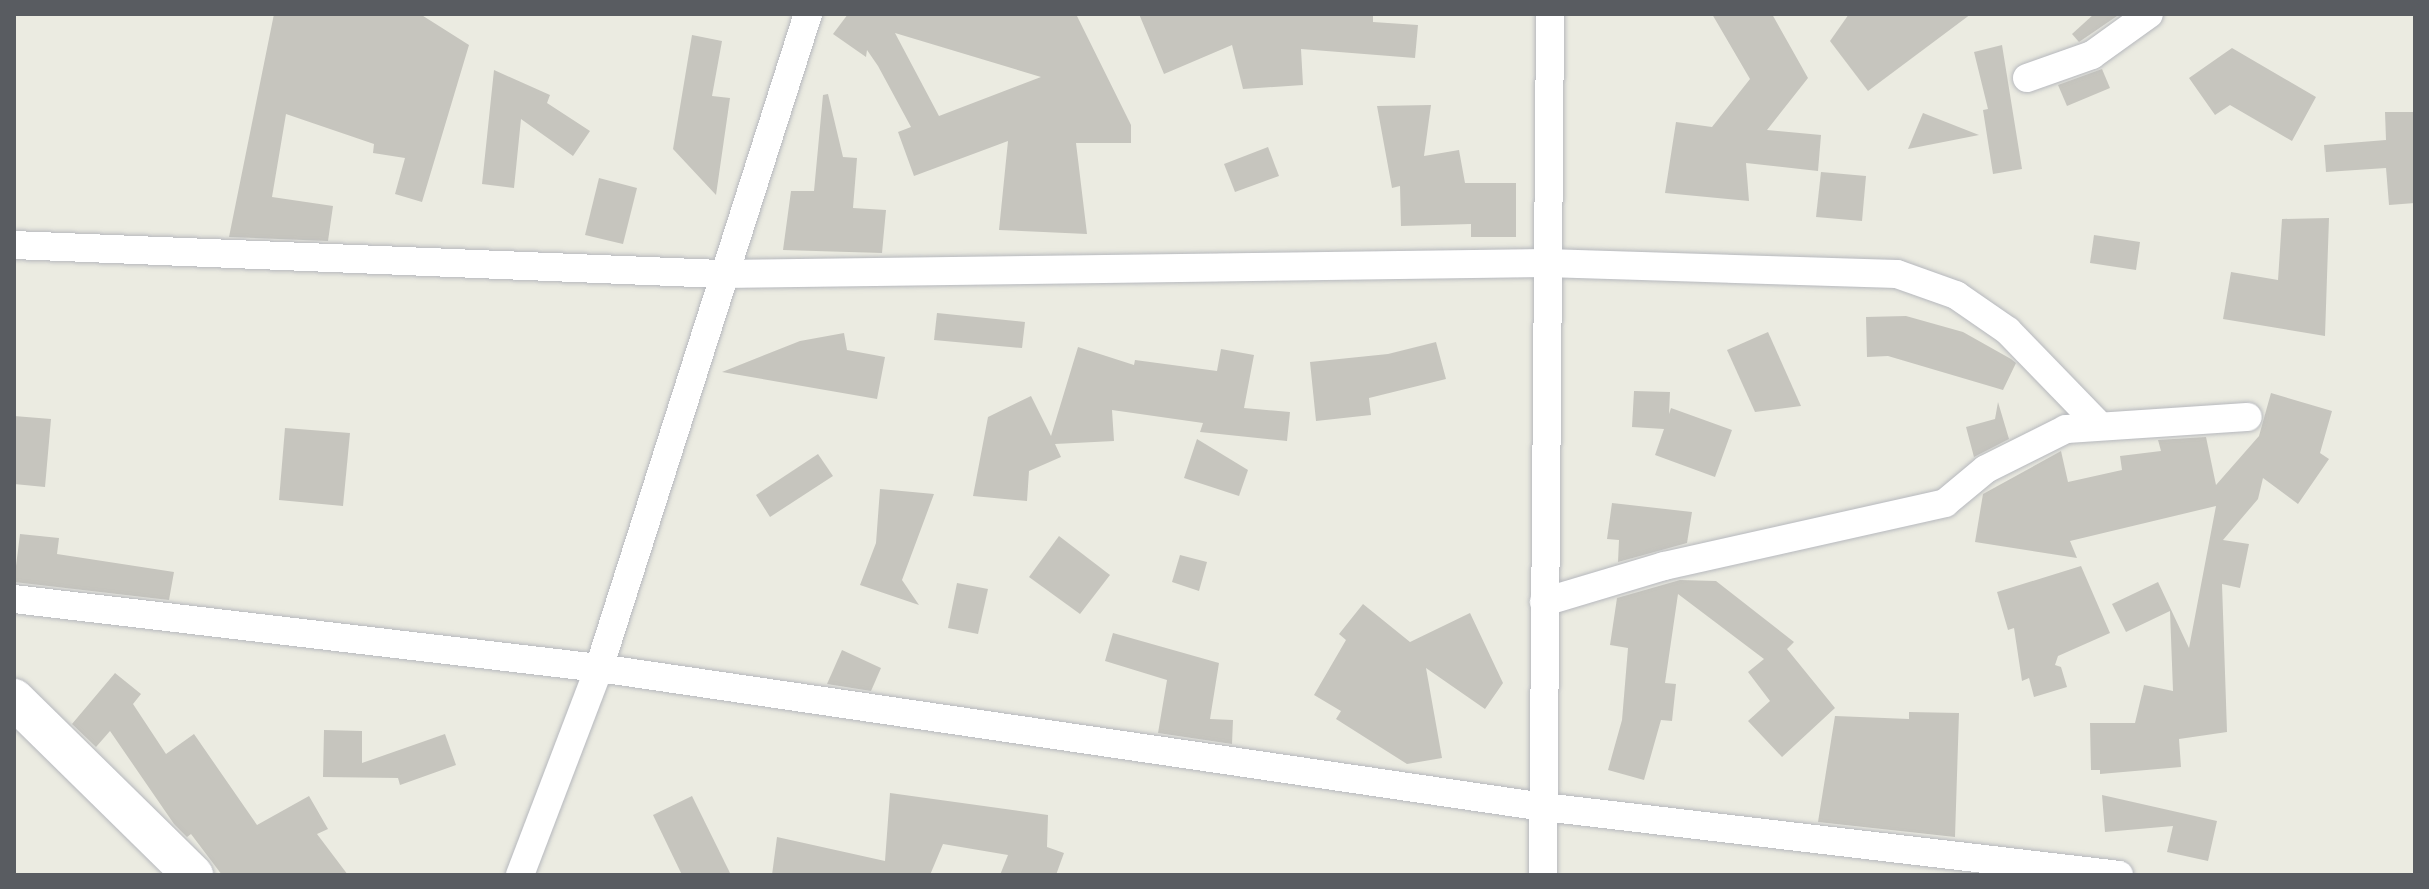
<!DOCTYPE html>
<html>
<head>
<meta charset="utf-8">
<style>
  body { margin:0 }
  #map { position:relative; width:2429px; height:889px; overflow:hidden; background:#ebebe1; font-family:"Fira Sans",sans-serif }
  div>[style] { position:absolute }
  .building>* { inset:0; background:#c6c5be }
  .roads { filter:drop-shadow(0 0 2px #b6b8bd) drop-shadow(0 0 2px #b6b8bd) }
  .street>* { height:28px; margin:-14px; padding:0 14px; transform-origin:14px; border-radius:14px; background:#fff }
  .secondary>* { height:40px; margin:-20px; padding:0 20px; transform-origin:20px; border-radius:20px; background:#fff }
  span { translate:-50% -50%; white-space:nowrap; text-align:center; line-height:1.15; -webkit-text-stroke:8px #fff; paint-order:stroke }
  .frame { position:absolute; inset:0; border:16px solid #595c61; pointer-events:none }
</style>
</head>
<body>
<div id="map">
  <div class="building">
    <i style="clip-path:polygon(274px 14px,420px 14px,469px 45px,422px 202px,395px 194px,405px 158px,373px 153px,374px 144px,286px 114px,272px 197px,333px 206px,328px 241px,229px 237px)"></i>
    <i style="clip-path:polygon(evenodd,848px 14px,1076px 14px,1131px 125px,1131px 143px,1076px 143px,1087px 234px,999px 230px,1008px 141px,914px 176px,898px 132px,911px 127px,878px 66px,867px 50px,866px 57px,833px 34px,848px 14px,895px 33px,1041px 77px,939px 116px,895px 33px)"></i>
    <i style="clip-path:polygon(1139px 14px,1373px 14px,1373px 22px,1418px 25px,1415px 58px,1301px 49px,1303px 85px,1243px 89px,1232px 45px,1164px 74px)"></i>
    <i style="clip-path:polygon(1712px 14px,1772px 14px,1808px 78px,1767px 130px,1821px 135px,1818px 171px,1746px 163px,1749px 201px,1665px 193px,1676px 122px,1712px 127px,1750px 79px)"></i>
    <i style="clip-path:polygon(1849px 14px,1971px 14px,1868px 91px,1830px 41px)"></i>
    <i style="clip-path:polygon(2094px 14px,2120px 14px,2079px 42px,2072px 34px)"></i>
    <i style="clip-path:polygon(692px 35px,722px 41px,712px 96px,730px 98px,716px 195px,673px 149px)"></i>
    <i style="clip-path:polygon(2002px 45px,2022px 169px,1993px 174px,1983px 110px,1988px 109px,1974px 52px)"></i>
    <i style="clip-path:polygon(2232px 48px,2316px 97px,2292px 141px,2230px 105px,2215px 115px,2189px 78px)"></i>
    <i style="clip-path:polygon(2102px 69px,2110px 88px,2067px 106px,2058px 85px)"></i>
    <i style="clip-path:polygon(494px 70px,550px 95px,547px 103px,590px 131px,573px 156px,521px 119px,514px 188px,482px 184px)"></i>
    <i style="clip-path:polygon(828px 94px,843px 157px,857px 158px,853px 208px,886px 210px,882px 253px,783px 250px,791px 191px,814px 191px,823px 95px)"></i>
    <i style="clip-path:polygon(1431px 105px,1424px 156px,1459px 150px,1465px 183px,1516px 183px,1516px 237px,1471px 237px,1471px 224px,1401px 226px,1400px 186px,1392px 188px,1377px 106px)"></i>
    <i style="clip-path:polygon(2385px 112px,2415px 112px,2415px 203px,2389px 205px,2386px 168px,2326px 172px,2324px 145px,2386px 140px)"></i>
    <i style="clip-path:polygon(1923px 113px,1979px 135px,1908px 149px)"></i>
    <i style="clip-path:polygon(1268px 147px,1279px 176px,1235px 192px,1224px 164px)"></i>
    <i style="clip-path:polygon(1821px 172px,1866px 176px,1862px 221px,1816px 217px)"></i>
    <i style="clip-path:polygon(599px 178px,637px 188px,623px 244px,585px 235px)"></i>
    <i style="clip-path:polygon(2329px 218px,2325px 336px,2223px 319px,2231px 272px,2278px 280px,2282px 219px)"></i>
    <i style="clip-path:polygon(2094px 235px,2140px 242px,2136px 270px,2090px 263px)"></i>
    <i style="clip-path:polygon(937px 313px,1025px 322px,1022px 348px,934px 340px)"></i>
    <i style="clip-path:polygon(1906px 316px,1963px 332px,2011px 359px,2016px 363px,2003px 390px,1888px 356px,1867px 357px,1866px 317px)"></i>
    <i style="clip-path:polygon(1768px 332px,1801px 406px,1755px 412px,1727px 350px)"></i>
    <i style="clip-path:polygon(844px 333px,847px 350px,885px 357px,877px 399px,722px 372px,800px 341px)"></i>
    <i style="clip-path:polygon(1436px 342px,1446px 379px,1369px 398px,1371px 415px,1316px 421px,1310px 362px,1388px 354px)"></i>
    <i style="clip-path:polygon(1078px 347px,1134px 365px,1135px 360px,1217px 371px,1221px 349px,1254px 355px,1244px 408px,1290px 412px,1287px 441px,1200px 432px,1203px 423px,1112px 410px,1114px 441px,1055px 444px,1061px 457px,1029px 471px,1027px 501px,973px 496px,988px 417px,1031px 396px,1051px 436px)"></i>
    <i style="clip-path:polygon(1634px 391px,1670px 392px,1669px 414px,1671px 408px,1732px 430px,1715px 477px,1655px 455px,1664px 429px,1632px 427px)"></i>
    <i style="clip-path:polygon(2271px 393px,2332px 411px,2320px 453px,2329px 459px,2298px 504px,2263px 478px,2258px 499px,2223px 540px,2249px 544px,2240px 588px,2222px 584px,2227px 732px,2179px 739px,2181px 767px,2100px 774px,2100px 770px,2091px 770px,2090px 723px,2135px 723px,2144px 685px,2173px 691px,2170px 611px,2126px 632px,2112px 604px,2158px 582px,2189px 648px,2216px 506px,2070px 541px,2077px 558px,1975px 542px,1983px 494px,2061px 451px,2068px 482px,2122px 470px,2120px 456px,2161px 451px,2158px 440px,2206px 437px,2216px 485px,2259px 436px)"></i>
    <i style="clip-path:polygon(1998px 402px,2009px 439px,1974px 457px,1966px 427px,1995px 419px)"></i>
    <i style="clip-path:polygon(14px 416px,51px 419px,45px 487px,14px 484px)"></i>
    <i style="clip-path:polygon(285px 428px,350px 433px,343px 506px,279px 500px)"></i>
    <i style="clip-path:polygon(1197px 439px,1248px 470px,1239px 496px,1184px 478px)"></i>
    <i style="clip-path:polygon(818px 454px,833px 476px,770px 517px,756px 495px)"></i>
    <i style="clip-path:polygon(880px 489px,934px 494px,902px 580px,919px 605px,860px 585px,876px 543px)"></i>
    <i style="clip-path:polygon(1612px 503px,1692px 512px,1687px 543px,1618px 562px,1619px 540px,1607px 539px)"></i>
    <i style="clip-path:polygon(20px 534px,59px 538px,57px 554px,174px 572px,169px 600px,14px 582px)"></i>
    <i style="clip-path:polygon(1059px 536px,1110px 575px,1080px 614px,1029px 577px)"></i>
    <i style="clip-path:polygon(1180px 555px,1207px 562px,1199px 591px,1172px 582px)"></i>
    <i style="clip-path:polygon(2081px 566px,2110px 633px,2058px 656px,2055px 665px,2061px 667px,2067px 687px,2034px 697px,2029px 678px,2022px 681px,2014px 628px,2008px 630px,1997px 592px)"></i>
    <i style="clip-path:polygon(1680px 580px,1716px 581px,1794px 642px,1787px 649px,1835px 708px,1782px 757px,1748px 721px,1770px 701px,1748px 672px,1764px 659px,1678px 594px,1665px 683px,1676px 684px,1672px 721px,1661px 720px,1644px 780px,1608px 770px,1622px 720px,1628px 648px,1610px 645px,1617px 598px)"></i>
    <i style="clip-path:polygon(957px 583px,988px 589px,978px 634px,948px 628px)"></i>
    <i style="clip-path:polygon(1363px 604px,1410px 642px,1470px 613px,1503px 683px,1485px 709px,1426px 668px,1442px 758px,1407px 764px,1336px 719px,1341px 711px,1314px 695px,1346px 640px,1339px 634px)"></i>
    <i style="clip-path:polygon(1113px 633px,1219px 663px,1210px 719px,1233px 720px,1232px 744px,1158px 733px,1167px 680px,1105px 661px)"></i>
    <i style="clip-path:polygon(842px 650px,881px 668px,871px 691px,827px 684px)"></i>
    <i style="clip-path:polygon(115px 673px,141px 694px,133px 704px,166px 754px,194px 734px,257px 825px,309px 796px,328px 829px,317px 834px,348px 875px,222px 875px,191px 834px,187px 837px,174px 824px,110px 731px,96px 747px,72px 724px)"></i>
    <i style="clip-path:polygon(1909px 712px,1959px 713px,1955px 837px,1818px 822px,1835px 716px,1909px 719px)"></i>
    <i style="clip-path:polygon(324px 730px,362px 731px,362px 763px,445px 734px,456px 765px,400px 785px,398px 778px,323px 777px)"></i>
    <i style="clip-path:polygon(890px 793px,1048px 815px,1047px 847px,1064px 853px,1056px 875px,1000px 875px,1008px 855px,943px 844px,930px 875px,772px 875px,777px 837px,885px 861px)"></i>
    <i style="clip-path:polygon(2102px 795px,2217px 821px,2208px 861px,2167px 852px,2173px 826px,2105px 832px)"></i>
    <i style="clip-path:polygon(692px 796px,731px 875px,682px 875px,653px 815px)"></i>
  </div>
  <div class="roads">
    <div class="street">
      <i style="left:2027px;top:78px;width:69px;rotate:-19.5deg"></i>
      <i style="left:2092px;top:55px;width:70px;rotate:-35.7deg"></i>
      <i style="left:14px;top:245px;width:709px;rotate:2.35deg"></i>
      <i style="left:722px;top:274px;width:824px;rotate:-0.76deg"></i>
      <i style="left:1546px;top:263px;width:351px;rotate:1.8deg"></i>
      <i style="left:1897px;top:274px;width:63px;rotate:19.6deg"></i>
      <i style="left:1956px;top:295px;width:63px;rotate:34.7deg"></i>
      <i style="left:2008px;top:331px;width:131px;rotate:45.9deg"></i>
      <i style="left:14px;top:599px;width:589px;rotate:6.73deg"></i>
      <i style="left:599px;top:668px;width:955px;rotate:8.37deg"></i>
      <i style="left:1544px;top:807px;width:579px;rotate:6.74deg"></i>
      <i style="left:1544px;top:602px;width:125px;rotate:-16.7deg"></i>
      <i style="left:1664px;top:566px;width:288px;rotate:-12.6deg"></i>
      <i style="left:1945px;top:503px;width:53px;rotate:-39.7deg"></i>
      <i style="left:1986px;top:469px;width:89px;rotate:-26.6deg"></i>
      <i style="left:2066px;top:429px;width:182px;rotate:-3.8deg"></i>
      <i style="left:520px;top:875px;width:222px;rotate:-69.1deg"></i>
      <i style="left:599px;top:668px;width:687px;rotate:-72.28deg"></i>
      <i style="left:1543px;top:875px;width:861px;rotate:-89.53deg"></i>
    </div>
    <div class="secondary">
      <i style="left:14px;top:699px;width:251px;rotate:44.5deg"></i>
    </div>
  </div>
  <div class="frame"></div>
</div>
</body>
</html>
